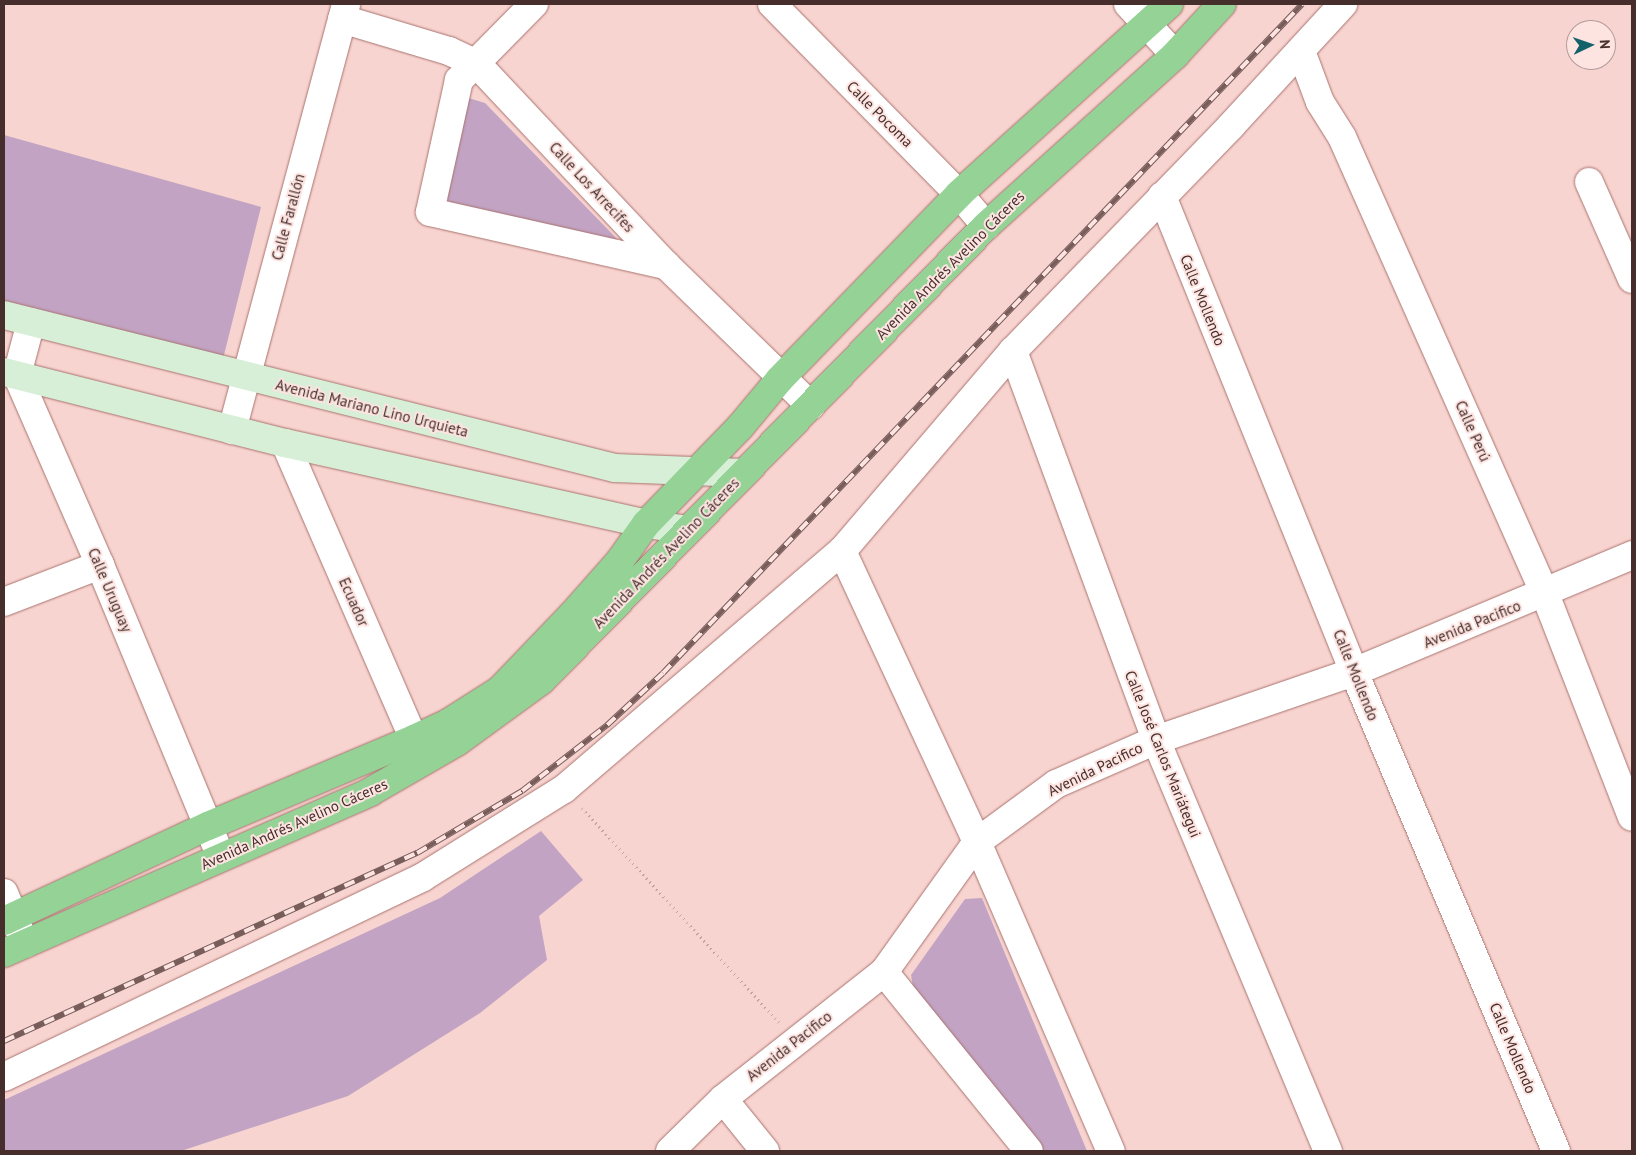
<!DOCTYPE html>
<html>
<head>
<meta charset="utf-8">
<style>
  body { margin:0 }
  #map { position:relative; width:1636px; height:1155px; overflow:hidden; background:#f8d4d0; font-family:"PT Sans",sans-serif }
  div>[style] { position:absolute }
  .green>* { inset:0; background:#c2a3c3 }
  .path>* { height:3px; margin-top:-1.5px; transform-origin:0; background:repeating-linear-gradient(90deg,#c2a29e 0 1px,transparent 0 5px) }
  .roads { filter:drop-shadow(0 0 1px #a9736e) drop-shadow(0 0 1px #a9736e) }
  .minor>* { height:28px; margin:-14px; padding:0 14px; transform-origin:14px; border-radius:14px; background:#fff }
  .tertiary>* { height:28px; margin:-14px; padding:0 14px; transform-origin:14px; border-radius:14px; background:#fff }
  .secondary>* { height:28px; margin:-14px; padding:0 14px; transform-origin:14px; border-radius:14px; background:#d7eed7 }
  .trunk>* { height:28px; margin:-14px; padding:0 14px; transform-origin:14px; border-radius:14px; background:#94d296 }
  .rail>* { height:5.5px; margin-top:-2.75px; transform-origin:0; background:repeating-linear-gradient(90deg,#fde4e1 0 11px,#785d5b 0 22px); box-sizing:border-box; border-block:1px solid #785d5b }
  span { translate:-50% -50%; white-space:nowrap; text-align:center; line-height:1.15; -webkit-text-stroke:4px #fde4e1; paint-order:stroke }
  .street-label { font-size:15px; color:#452e2c }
  .frame { position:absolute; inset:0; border:5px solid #452e2c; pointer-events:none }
  .north { position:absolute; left:1566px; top:20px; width:50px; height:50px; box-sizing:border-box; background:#fde4e1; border:1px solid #b39b99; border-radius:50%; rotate:87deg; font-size:14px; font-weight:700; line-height:20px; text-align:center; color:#452e2c }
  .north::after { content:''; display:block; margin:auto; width:18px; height:22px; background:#13626a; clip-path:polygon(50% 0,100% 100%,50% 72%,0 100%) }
</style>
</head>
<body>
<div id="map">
  <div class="green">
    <i style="clip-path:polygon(465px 97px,485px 103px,623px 245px,450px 204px,444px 191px)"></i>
    <i style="clip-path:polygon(4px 135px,261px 207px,223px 359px,4px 304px)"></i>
    <i style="clip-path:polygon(541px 831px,583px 880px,539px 916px,547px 960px,480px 1013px,348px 1096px,181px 1151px,4px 1151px,4px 1100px,440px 898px)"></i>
    <i style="clip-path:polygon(982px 898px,1087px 1151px,1040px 1151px,915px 998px,911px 975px,965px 899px)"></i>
  </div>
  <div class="path">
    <i style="left:582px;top:808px;width:291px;rotate:47.4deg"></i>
  </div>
  <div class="roads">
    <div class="minor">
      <i style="left:534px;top:4px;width:107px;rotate:134.6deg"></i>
      <i style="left:459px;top:80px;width:135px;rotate:102.4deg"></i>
      <i style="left:430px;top:212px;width:242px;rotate:12.7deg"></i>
      <i style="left:772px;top:4px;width:267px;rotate:45.5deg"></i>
      <i style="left:959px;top:194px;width:42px;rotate:49.8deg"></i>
      <i style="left:1128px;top:4px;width:69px;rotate:47.3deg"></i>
      <i style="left:342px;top:19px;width:112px;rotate:16.7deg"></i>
      <i style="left:449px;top:51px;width:31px;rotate:25deg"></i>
      <i style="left:477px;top:64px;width:276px;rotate:46.8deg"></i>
      <i style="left:666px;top:265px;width:202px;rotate:44.2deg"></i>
      <i style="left:1301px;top:51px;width:54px;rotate:69.6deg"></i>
      <i style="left:1320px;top:102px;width:41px;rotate:57.8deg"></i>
      <i style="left:1342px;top:137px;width:500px;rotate:66.05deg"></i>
      <i style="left:1545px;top:594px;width:239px;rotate:68.7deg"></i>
      <i style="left:1589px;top:182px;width:106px;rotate:66.1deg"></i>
      <i style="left:1162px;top:196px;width:513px;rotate:68.03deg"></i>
      <i style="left:1354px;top:672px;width:520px;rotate:67.13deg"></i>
      <i style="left:31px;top:322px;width:55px;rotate:104.8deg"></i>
      <i style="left:17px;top:375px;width:207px;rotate:66.4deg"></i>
      <i style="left:100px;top:565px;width:316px;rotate:67.5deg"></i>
      <i style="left:1013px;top:351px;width:414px;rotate:69.8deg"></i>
      <i style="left:1156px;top:740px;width:446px;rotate:67.3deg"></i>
      <i style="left:232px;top:430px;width:441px;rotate:-75deg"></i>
      <i style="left:285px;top:443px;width:323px;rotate:66.5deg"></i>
      <i style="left:414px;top:739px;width:22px;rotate:58deg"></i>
      <i style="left:842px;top:551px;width:321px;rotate:65.1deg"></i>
      <i style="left:977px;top:842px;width:337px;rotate:66.6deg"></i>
      <i style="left:4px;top:602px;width:103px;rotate:-21.1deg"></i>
      <i style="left:4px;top:893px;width:55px;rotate:67.6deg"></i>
      <i style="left:884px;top:972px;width:230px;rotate:51deg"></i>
      <i style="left:4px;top:1077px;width:464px;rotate:-25.5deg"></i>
      <i style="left:423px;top:877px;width:166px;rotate:-32deg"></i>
      <i style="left:564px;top:789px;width:366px;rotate:-40.6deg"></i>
      <i style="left:842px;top:551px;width:263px;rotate:-49.5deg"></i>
      <i style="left:1013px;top:351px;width:313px;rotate:-45.9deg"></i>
      <i style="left:1231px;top:126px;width:166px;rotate:-47.4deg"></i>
      <i style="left:723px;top:1099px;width:67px;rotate:51.1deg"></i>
    </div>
    <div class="tertiary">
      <i style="left:670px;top:1151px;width:74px;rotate:-44.5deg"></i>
      <i style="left:723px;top:1099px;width:205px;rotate:-38.3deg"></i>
      <i style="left:884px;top:972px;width:160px;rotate:-54.4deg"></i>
      <i style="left:977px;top:842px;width:98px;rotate:-36.3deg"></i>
      <i style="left:1056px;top:784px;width:109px;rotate:-23.7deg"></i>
      <i style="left:1156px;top:740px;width:209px;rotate:-19deg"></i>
      <i style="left:1354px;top:672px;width:302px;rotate:-22.8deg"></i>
    </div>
    <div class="secondary">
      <i style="left:4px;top:315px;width:630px;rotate:14.06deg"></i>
      <i style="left:615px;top:468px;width:129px;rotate:2.2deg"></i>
      <i style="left:4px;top:372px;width:290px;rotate:14.2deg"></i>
      <i style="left:285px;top:443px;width:370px;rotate:12.6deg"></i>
      <i style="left:646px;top:524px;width:42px;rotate:8.1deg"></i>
    </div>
    <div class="trunk">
      <i style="left:4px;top:921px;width:225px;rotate:-25deg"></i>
      <i style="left:208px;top:826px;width:224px;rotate:-22.9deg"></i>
      <i style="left:414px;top:739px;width:38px;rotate:-25deg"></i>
      <i style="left:448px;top:723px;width:62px;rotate:-32.4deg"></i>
      <i style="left:500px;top:690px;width:104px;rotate:-46.2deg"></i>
      <i style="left:572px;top:615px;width:71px;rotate:-48.4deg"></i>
      <i style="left:619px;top:562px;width:47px;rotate:-54.6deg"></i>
      <i style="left:646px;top:524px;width:135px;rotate:-45.9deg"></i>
      <i style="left:740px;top:427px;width:62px;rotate:-50.2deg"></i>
      <i style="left:780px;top:379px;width:257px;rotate:-45.9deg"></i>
      <i style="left:959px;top:194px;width:283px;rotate:-42.1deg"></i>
      <i style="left:4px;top:953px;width:400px;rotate:-23.7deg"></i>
      <i style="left:370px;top:792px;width:100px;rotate:-29.9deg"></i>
      <i style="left:457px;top:742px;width:105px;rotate:-36.1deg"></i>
      <i style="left:542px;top:680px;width:635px;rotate:-45.64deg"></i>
      <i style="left:986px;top:226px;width:255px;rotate:-42.1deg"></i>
      <i style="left:1175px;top:55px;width:69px;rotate:-47.3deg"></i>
    </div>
  </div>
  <div class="rail">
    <i style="left:4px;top:1041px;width:454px;rotate:-24.5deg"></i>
    <i style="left:417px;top:853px;width:122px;rotate:-30.6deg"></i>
    <i style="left:522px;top:791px;width:108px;rotate:-37.8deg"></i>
    <i style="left:607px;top:725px;width:76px;rotate:-42.9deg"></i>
    <i style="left:663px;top:673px;width:925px;rotate:-46.31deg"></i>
  </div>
  <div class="street-label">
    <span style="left:880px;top:114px;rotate:45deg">Calle Pocoma</span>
    <span style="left:592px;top:187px;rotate:47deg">Calle Los Arrecifes</span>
    <span style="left:288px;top:217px;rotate:-75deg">Calle Farallón</span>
    <span style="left:950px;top:265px;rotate:-45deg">Avenida Andrés Avelino Cáceres</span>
    <span style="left:1203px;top:300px;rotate:68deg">Calle Mollendo</span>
    <span style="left:372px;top:408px;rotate:14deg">Avenida Mariano Lino Urquieta</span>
    <span style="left:1473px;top:431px;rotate:66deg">Calle Perú</span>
    <span style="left:666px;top:553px;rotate:-46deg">Avenida Andrés Avelino Cáceres</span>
    <span style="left:110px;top:590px;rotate:67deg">Calle Uruguay</span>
    <span style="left:354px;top:602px;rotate:66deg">Ecuador</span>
    <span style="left:1472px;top:624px;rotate:-22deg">Avenida Pacifico</span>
    <span style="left:1356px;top:675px;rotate:68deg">Calle Mollendo</span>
    <span style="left:1163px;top:754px;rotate:68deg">Calle José Carlos Mariátegui</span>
    <span style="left:1095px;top:769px;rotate:-26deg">Avenida Pacifico</span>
    <span style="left:294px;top:824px;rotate:-24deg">Avenida Andrés Avelino Cáceres</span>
    <span style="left:789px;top:1046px;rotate:-38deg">Avenida Pacifico</span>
    <span style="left:1513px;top:1048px;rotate:67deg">Calle Mollendo</span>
  </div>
  <div class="frame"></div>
  <div class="north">N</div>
</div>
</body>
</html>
